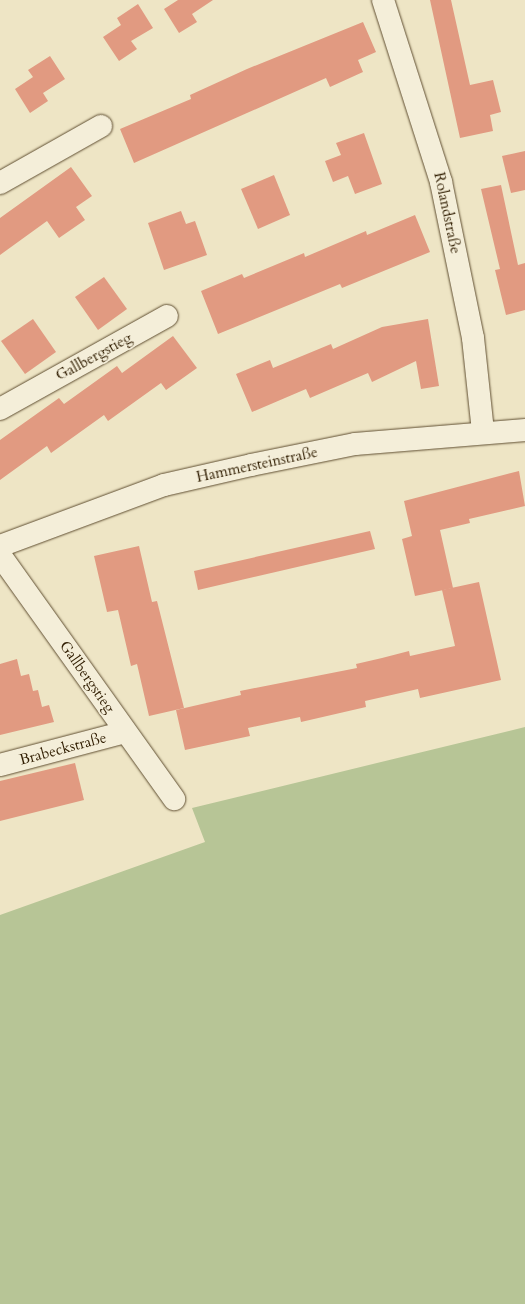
<!DOCTYPE html>
<html>
<head>
<meta charset="utf-8">
<style>
  body { margin:0 }
  #map { position:relative; width:525px; height:1304px; overflow:hidden; background:#eee5c5; font-family:Cardo,serif }
  div>[style] { position:absolute }
  .green>* { inset:0; background:#b7c596 }
  .building>* { inset:0; background:#e19a81 }
  .roads { filter:drop-shadow(0 0 1px #604f32) drop-shadow(0 0 1px #604f32) }
  .minor>* { height:22px; margin:-11px; padding:0 11px; transform-origin:11px; border-radius:11px; background:#f4eed9 }
  span { translate:-50% -50%; white-space:nowrap; text-align:center; line-height:1.15; -webkit-text-stroke:3.5px #f4eed9; paint-order:stroke }
  .street-label { font-size:15px; color:#301d01 }
</style>
</head>
<body>
<div id="map">
  <div class="green">
    <i style="clip-path:polygon(525px 727px,525px 1304px,0 1304px,0 915px,205px 842px,192px 808px)"></i>
  </div>
  <div class="building">
    <i style="clip-path:polygon(178px 0,213px 0,192px 14px,197px 22px,179px 33px,164px 9px)"></i>
    <i style="clip-path:polygon(430px 0,451px 0,470px 85px,493px 80px,501px 112px,490px 115px,493px 131px,460px 138px)"></i>
    <i style="clip-path:polygon(138px 4px,153px 28px,131px 41px,137px 49px,119px 61px,103px 37px,121px 25px,117px 18px)"></i>
    <i style="clip-path:polygon(363px 22px,376px 52px,358px 60px,363px 72px,330px 87px,326px 78px,134px 163px,120px 129px,191px 99px,190px 95px,247px 69px)"></i>
    <i style="clip-path:polygon(50px 56px,65px 79px,43px 93px,48px 101px,30px 113px,15px 89px,33px 77px,28px 70px)"></i>
    <i style="clip-path:polygon(364px 133px,382px 184px,355px 194px,348px 176px,333px 182px,325px 161px,341px 155px,336px 143px)"></i>
    <i style="clip-path:polygon(525px 151px,525px 190px,511px 193px,502px 156px)"></i>
    <i style="clip-path:polygon(71px 167px,92px 196px,76px 207px,85px 220px,59px 238px,47px 221px,0 255px,0 218px)"></i>
    <i style="clip-path:polygon(274px 175px,290px 215px,258px 229px,241px 189px)"></i>
    <i style="clip-path:polygon(501px 185px,518px 265px,525px 263px,525px 310px,506px 315px,495px 270px,500px 269px,481px 189px)"></i>
    <i style="clip-path:polygon(181px 211px,186px 224px,195px 221px,207px 255px,164px 270px,148px 223px)"></i>
    <i style="clip-path:polygon(415px 215px,430px 252px,342px 288px,340px 284px,218px 334px,201px 291px,242px 274px,244px 278px,304px 253px,305px 257px,366px 231px,367px 235px)"></i>
    <i style="clip-path:polygon(104px 277px,127px 309px,98px 330px,75px 297px)"></i>
    <i style="clip-path:polygon(33px 319px,56px 352px,25px 374px,1px 341px)"></i>
    <i style="clip-path:polygon(428px 319px,439px 386px,421px 389px,416px 361px,372px 382px,368px 373px,310px 398px,306px 389px,252px 412px,236px 374px,270px 360px,273px 368px,331px 344px,333px 349px,382px 327px)"></i>
    <i style="clip-path:polygon(173px 336px,197px 368px,166px 390px,161px 383px,108px 421px,104px 415px,51px 453px,47px 446px,0 480px,0 440px,59px 398px,64px 404px,117px 366px,122px 373px)"></i>
    <i style="clip-path:polygon(519px 471px,525px 506px,469px 519px,470px 523px,440px 530px,453px 588px,415px 596px,402px 539px,412px 536px,404px 501px)"></i>
    <i style="clip-path:polygon(370px 531px,375px 549px,198px 590px,194px 571px)"></i>
    <i style="clip-path:polygon(139px 546px,152px 602px,157px 601px,184px 708px,149px 716px,137px 664px,131px 666px,118px 610px,107px 612px,94px 556px)"></i>
    <i style="clip-path:polygon(479px 582px,501px 680px,420px 698px,418px 689px,365px 701px,366px 707px,301px 722px,300px 717px,248px 728px,250px 736px,185px 750px,176px 710px,241px 695px,240px 691px,357px 668px,356px 664px,382px 658px,409px 651px,410px 656px,455px 646px,442px 590px)"></i>
    <i style="clip-path:polygon(17px 659px,21px 676px,29px 674px,33px 691px,38px 690px,42px 707px,49px 705px,54px 722px,0 735px,0 664px)"></i>
    <i style="clip-path:polygon(75px 763px,84px 800px,0 821px,0 781px)"></i>
  </div>
  <div class="roads">
    <div class="minor">
      <i style="left:383px;top:0;width:191px;rotate:72.3deg"></i>
      <i style="left:441px;top:182px;width:159px;rotate:78.4deg"></i>
      <i style="left:473px;top:338px;width:95px;rotate:83.9deg"></i>
      <i style="left:0;top:183px;width:116px;rotate:-29.4deg"></i>
      <i style="left:0;top:409px;width:191px;rotate:-29.1deg"></i>
      <i style="left:0;top:546px;width:175px;rotate:-20.4deg"></i>
      <i style="left:164px;top:485px;width:89px;rotate:-12.9deg"></i>
      <i style="left:251px;top:465px;width:106px;rotate:-11.4deg"></i>
      <i style="left:355px;top:444px;width:171px;rotate:-4.7deg"></i>
      <i style="left:0;top:555px;width:300px;rotate:54.5deg"></i>
      <i style="left:0;top:765px;width:129px;rotate:-14.8deg"></i>
    </div>
  </div>
  <div class="street-label">
    <span style="left:447px;top:213px;rotate:78deg">Rolandstraße</span>
    <span style="left:94px;top:357px;rotate:-29deg">Gallbergstieg</span>
    <span style="left:257px;top:465px;rotate:-12deg">Hammersteinstraße</span>
    <span style="left:87px;top:677px;rotate:55deg">Gallbergstieg</span>
    <span style="left:63px;top:749px;rotate:-15deg">Brabeckstraße</span>
  </div>
</div>
</body>
</html>
